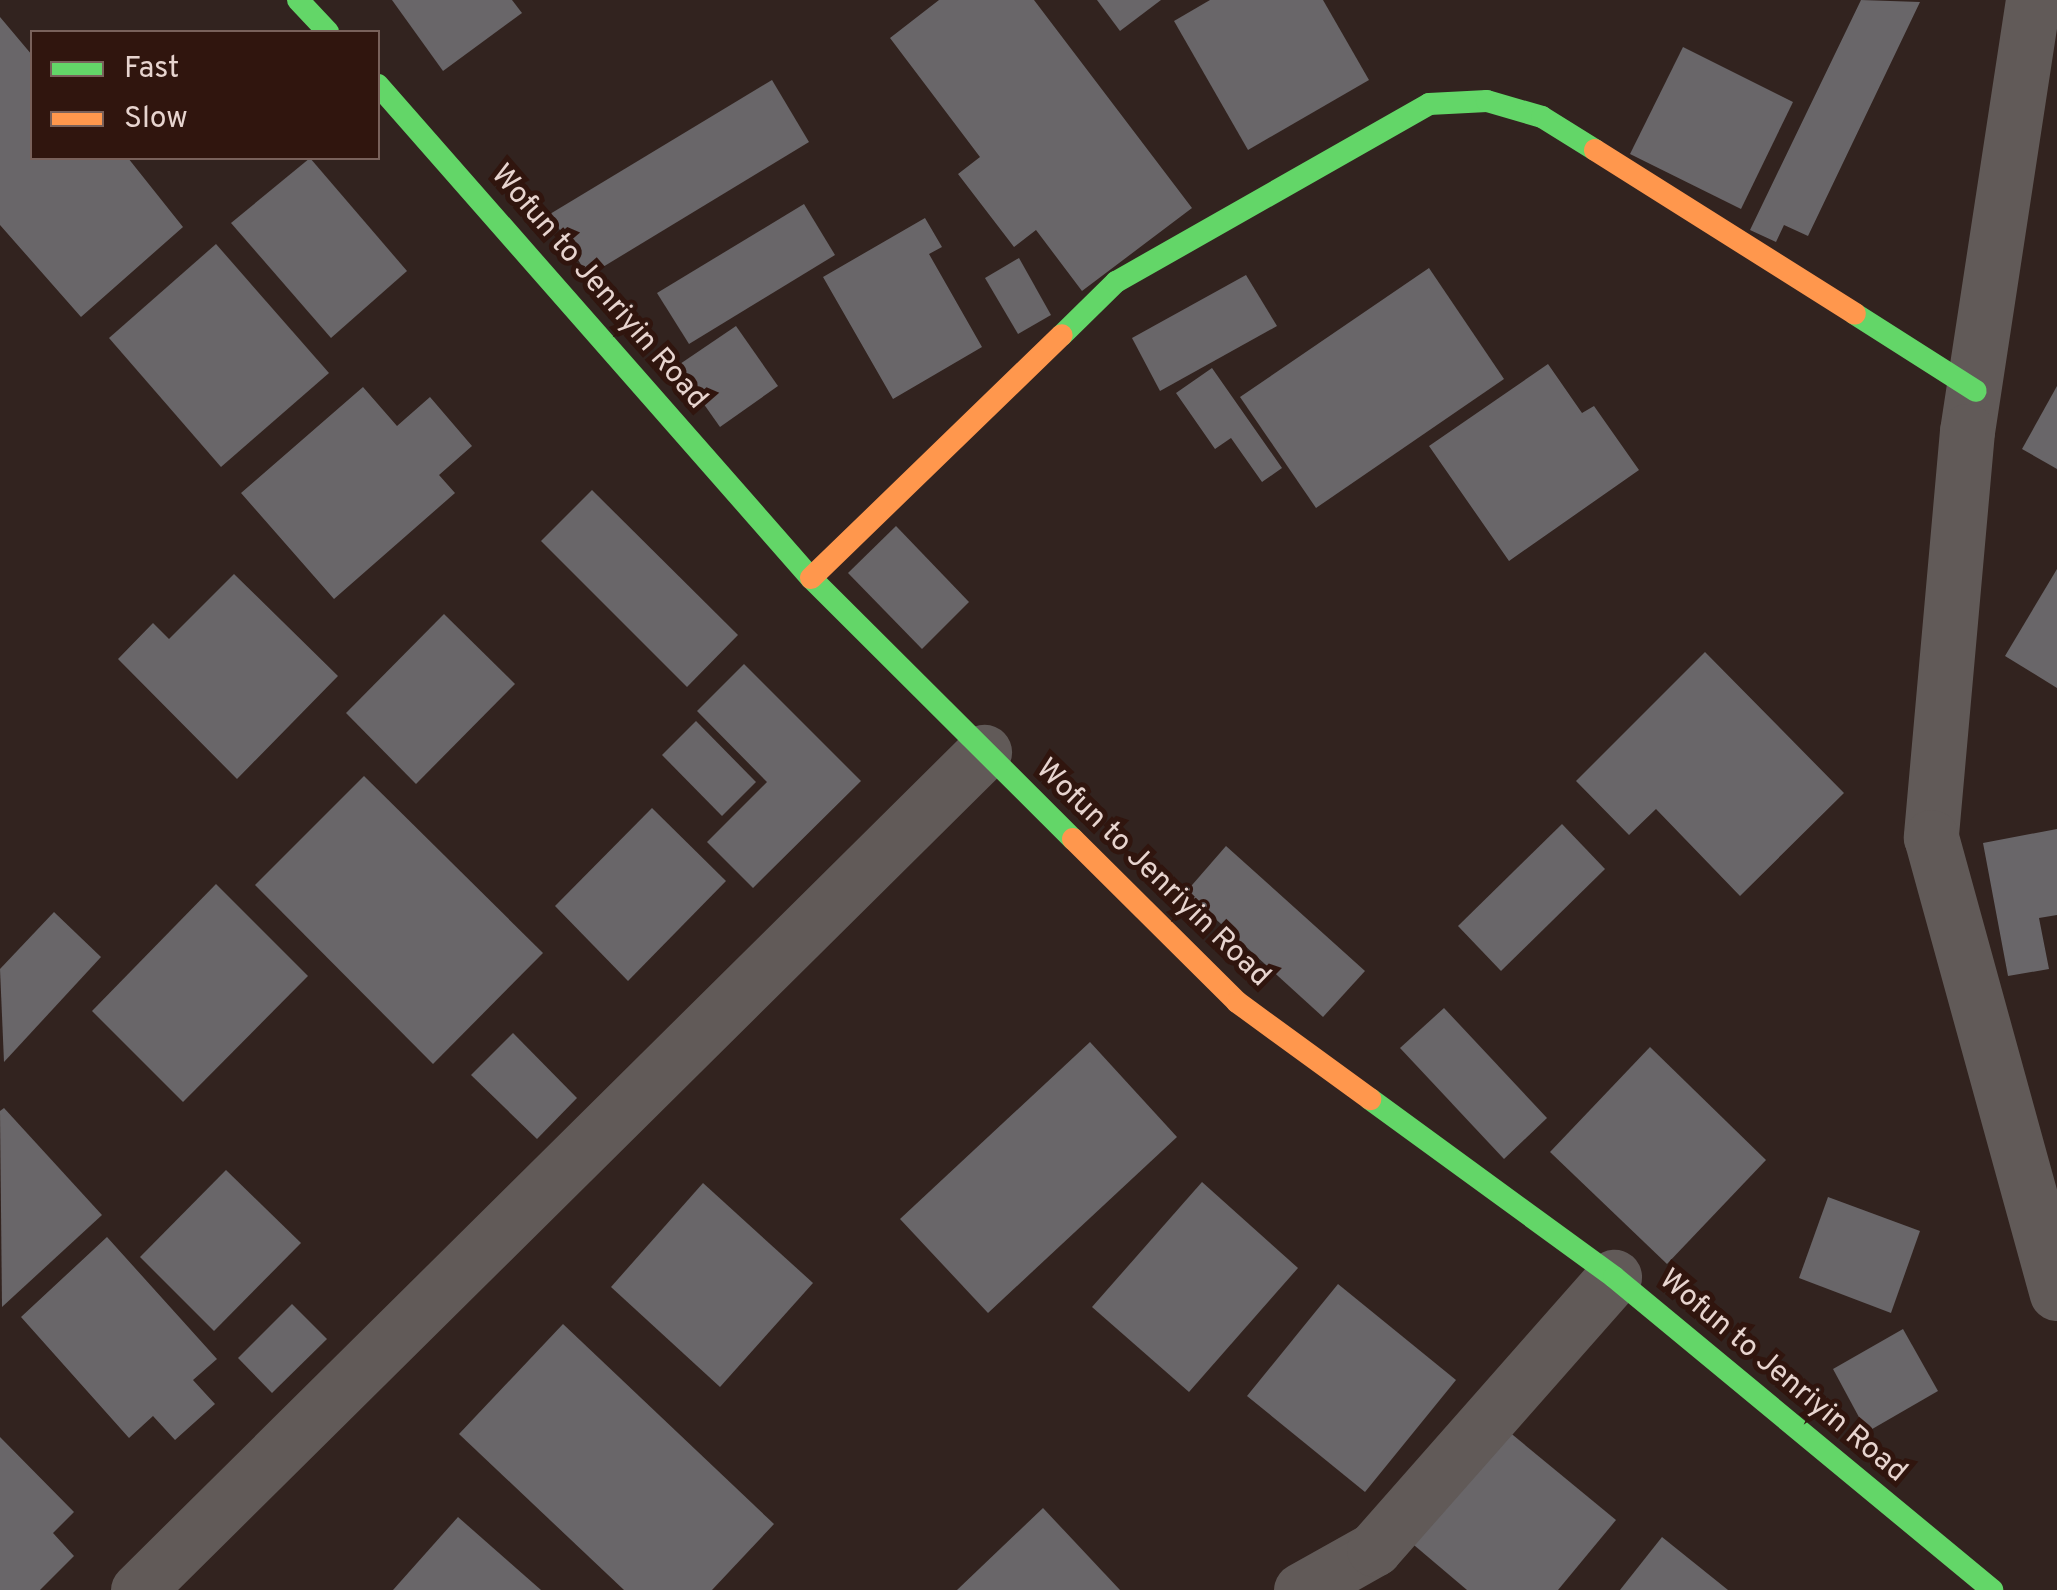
<!DOCTYPE html>
<html>
<head>
<meta charset="utf-8">
<style>
  body { margin:0 }
  #map { position:relative; width:2057px; height:1590px; overflow:hidden; background:#32231f; font-family:Overpass,sans-serif }
  div>[style] { position:absolute }
  .building>* { inset:0; background:#696669 }
  .street>* { height:55px; margin:-27.5px; padding:0 27.5px; transform-origin:27.5px; border-radius:27.5px; background:#615a58 }
  .fast>* { height:22px; margin:-11px; padding:0 11px; transform-origin:11px; border-radius:11px; background:#63d668 }
  .slow>* { height:22px; margin:-11px; padding:0 11px; transform-origin:11px; border-radius:11px; background:#ff974d }
  span { translate:-50% -50%; white-space:nowrap; text-align:center; line-height:1.15; -webkit-text-stroke:10px #30150e; paint-order:stroke }
  .street-label { font-size:30px; color:#e7d4cf }
  .legend { position:absolute; left:30px; top:30px; width:350px; height:130px; box-sizing:border-box; background:#30150e; border:2px solid #79615b; margin:0; padding:12px 18px; list-style:none; font-size:30px; color:#e7d4cf }
  .legend li { display:flex; align-items:center; gap:20px; height:50px }
  .legend b { width:50px; border:2px solid #79615b }
</style>
</head>
<body>
<div id="map">
  <div class="building">
    <i style="clip-path:polygon(392px 0,512px 0,522px 13px,443px 71px)"></i>
    <i style="clip-path:polygon(939px 0,1034px 0,1192px 208px,1082px 291px,1036px 230px,1014px 247px,958px 174px,980px 157px,890px 38px)"></i>
    <i style="clip-path:polygon(1097px 0,1161px 0,1120px 31px)"></i>
    <i style="clip-path:polygon(1210px 0,1323px 0,1369px 80px,1248px 150px,1174px 21px)"></i>
    <i style="clip-path:polygon(1861px 0,1920px 2px,1808px 236px,1784px 225px,1776px 242px,1750px 230px)"></i>
    <i style="clip-path:polygon(0 17px,32px 55px,32px 158px,128px 158px,183px 227px,81px 317px,0 225px)"></i>
    <i style="clip-path:polygon(1683px 47px,1793px 102px,1741px 209px,1630px 154px)"></i>
    <i style="clip-path:polygon(772px 80px,809px 142px,588px 276px,550px 214px)"></i>
    <i style="clip-path:polygon(310px 158px,407px 271px,331px 338px,231px 223px)"></i>
    <i style="clip-path:polygon(804px 204px,835px 255px,689px 344px,657px 293px)"></i>
    <i style="clip-path:polygon(925px 218px,942px 247px,929px 254px,982px 347px,893px 399px,823px 277px)"></i>
    <i style="clip-path:polygon(216px 244px,329px 373px,221px 467px,109px 338px)"></i>
    <i style="clip-path:polygon(1019px 258px,1051px 315px,1018px 334px,985px 278px)"></i>
    <i style="clip-path:polygon(1429px 268px,1504px 379px,1316px 508px,1240px 397px)"></i>
    <i style="clip-path:polygon(1246px 275px,1277px 326px,1160px 391px,1132px 338px)"></i>
    <i style="clip-path:polygon(736px 326px,778px 386px,720px 427px,677px 366px)"></i>
    <i style="clip-path:polygon(1548px 364px,1582px 413px,1594px 406px,1639px 470px,1509px 561px,1429px 446px)"></i>
    <i style="clip-path:polygon(1212px 368px,1282px 468px,1262px 482px,1231px 438px,1215px 449px,1176px 393px)"></i>
    <i style="clip-path:polygon(2057px 386px,2057px 469px,2022px 449px)"></i>
    <i style="clip-path:polygon(363px 387px,397px 426px,430px 397px,472px 446px,439px 475px,455px 493px,334px 599px,241px 493px)"></i>
    <i style="clip-path:polygon(592px 490px,738px 635px,687px 687px,541px 541px)"></i>
    <i style="clip-path:polygon(896px 526px,969px 602px,922px 649px,848px 573px)"></i>
    <i style="clip-path:polygon(2057px 569px,2057px 688px,2005px 656px)"></i>
    <i style="clip-path:polygon(234px 574px,338px 676px,237px 779px,118px 659px,153px 623px,169px 639px)"></i>
    <i style="clip-path:polygon(444px 614px,515px 684px,416px 784px,346px 713px)"></i>
    <i style="clip-path:polygon(1705px 652px,1844px 793px,1740px 896px,1656px 809px,1629px 835px,1576px 781px)"></i>
    <i style="clip-path:polygon(744px 664px,861px 781px,753px 888px,707px 842px,767px 782px,697px 711px)"></i>
    <i style="clip-path:polygon(696px 721px,756px 782px,722px 816px,662px 755px)"></i>
    <i style="clip-path:polygon(364px 776px,543px 953px,433px 1064px,255px 885px)"></i>
    <i style="clip-path:polygon(652px 808px,726px 881px,628px 981px,555px 906px)"></i>
    <i style="clip-path:polygon(1562px 824px,1605px 869px,1501px 971px,1458px 926px)"></i>
    <i style="clip-path:polygon(2057px 829px,2057px 915px,2039px 918px,2049px 969px,2008px 976px,1983px 843px)"></i>
    <i style="clip-path:polygon(1226px 846px,1365px 971px,1323px 1017px,1186px 892px)"></i>
    <i style="clip-path:polygon(216px 884px,308px 976px,183px 1102px,92px 1011px)"></i>
    <i style="clip-path:polygon(54px 912px,101px 957px,4px 1062px,0 969px)"></i>
    <i style="clip-path:polygon(1444px 1008px,1547px 1118px,1504px 1159px,1400px 1048px)"></i>
    <i style="clip-path:polygon(513px 1033px,577px 1098px,537px 1139px,471px 1075px)"></i>
    <i style="clip-path:polygon(1090px 1042px,1177px 1137px,988px 1313px,900px 1219px)"></i>
    <i style="clip-path:polygon(1650px 1047px,1766px 1160px,1667px 1264px,1550px 1152px)"></i>
    <i style="clip-path:polygon(4px 1108px,102px 1215px,2px 1307px,0 1111px)"></i>
    <i style="clip-path:polygon(226px 1170px,301px 1243px,214px 1331px,140px 1257px)"></i>
    <i style="clip-path:polygon(1202px 1182px,1298px 1268px,1189px 1392px,1092px 1307px)"></i>
    <i style="clip-path:polygon(703px 1183px,813px 1283px,720px 1387px,611px 1287px)"></i>
    <i style="clip-path:polygon(1828px 1197px,1920px 1231px,1891px 1313px,1799px 1278px)"></i>
    <i style="clip-path:polygon(107px 1237px,217px 1359px,193px 1380px,215px 1404px,175px 1440px,153px 1416px,129px 1438px,21px 1317px)"></i>
    <i style="clip-path:polygon(1338px 1284px,1456px 1380px,1365px 1492px,1247px 1396px)"></i>
    <i style="clip-path:polygon(292px 1304px,327px 1339px,272px 1393px,238px 1358px)"></i>
    <i style="clip-path:polygon(563px 1324px,774px 1524px,712px 1590px,624px 1590px,459px 1434px)"></i>
    <i style="clip-path:polygon(1903px 1329px,1938px 1391px,1867px 1432px,1833px 1369px)"></i>
    <i style="clip-path:polygon(1502px 1426px,1616px 1520px,1558px 1590px,1467px 1590px,1408px 1540px)"></i>
    <i style="clip-path:polygon(0 1437px,74px 1512px,53px 1533px,74px 1556px,40px 1590px,0 1590px)"></i>
    <i style="clip-path:polygon(1043px 1508px,1120px 1590px,957px 1590px)"></i>
    <i style="clip-path:polygon(458px 1517px,541px 1590px,393px 1590px)"></i>
    <i style="clip-path:polygon(1662px 1537px,1728px 1590px,1620px 1590px)"></i>
  </div>
  <div class="street">
    <i style="left:2033px;top:0;width:436px;rotate:98.7deg"></i>
    <i style="left:1967px;top:431px;width:408px;rotate:95.1deg"></i>
    <i style="left:1931px;top:837px;width:473px;rotate:74.6deg"></i>
    <i style="left:138px;top:1590px;width:1191px;rotate:-44.73deg"></i>
    <i style="left:1301px;top:1590px;width:84px;rotate:-29.3deg"></i>
    <i style="left:1374px;top:1549px;width:363px;rotate:-48.6deg"></i>
  </div>
  <div class="fast">
    <i style="left:298px;top:0;width:44px;rotate:46.8deg"></i>
    <i style="left:378px;top:85px;width:656px;rotate:48.71deg"></i>
    <i style="left:811px;top:578px;width:370px;rotate:44.9deg"></i>
    <i style="left:1855px;top:314px;width:143px;rotate:32.5deg"></i>
    <i style="left:1062px;top:335px;width:76px;rotate:-44.5deg"></i>
    <i style="left:1116px;top:282px;width:360px;rotate:-29.6deg"></i>
    <i style="left:1429px;top:104px;width:58px;rotate:-3deg"></i>
    <i style="left:1487px;top:101px;width:57px;rotate:16.2deg"></i>
    <i style="left:1542px;top:117px;width:62px;rotate:31.9deg"></i>
    <i style="left:1370px;top:1099px;width:302px;rotate:36.1deg"></i>
    <i style="left:1614px;top:1277px;width:491px;rotate:39.6deg"></i>
  </div>
  <div class="slow">
    <i style="left:1595px;top:150px;width:307px;rotate:32.2deg"></i>
    <i style="left:811px;top:578px;width:349px;rotate:-44.1deg"></i>
    <i style="left:1073px;top:839px;width:231px;rotate:44.8deg"></i>
    <i style="left:1237px;top:1002px;width:165px;rotate:36.1deg"></i>
  </div>
  <div class="street-label">
    <span style="left:598px;top:288px;rotate:49deg">Wofun to Jenriyin Road</span>
    <span style="left:1152px;top:874px;rotate:44deg">Wofun to Jenriyin Road</span>
    <span style="left:1782px;top:1377px;rotate:40deg">Wofun to Jenriyin Road</span>
  </div>
  <ul class="legend">
  <li><b style="height:12px;background:#63d668"></b>Fast</li>
  <li><b style="height:12px;background:#ff974d"></b>Slow</li>
  </ul>
</div>
</body>
</html>
